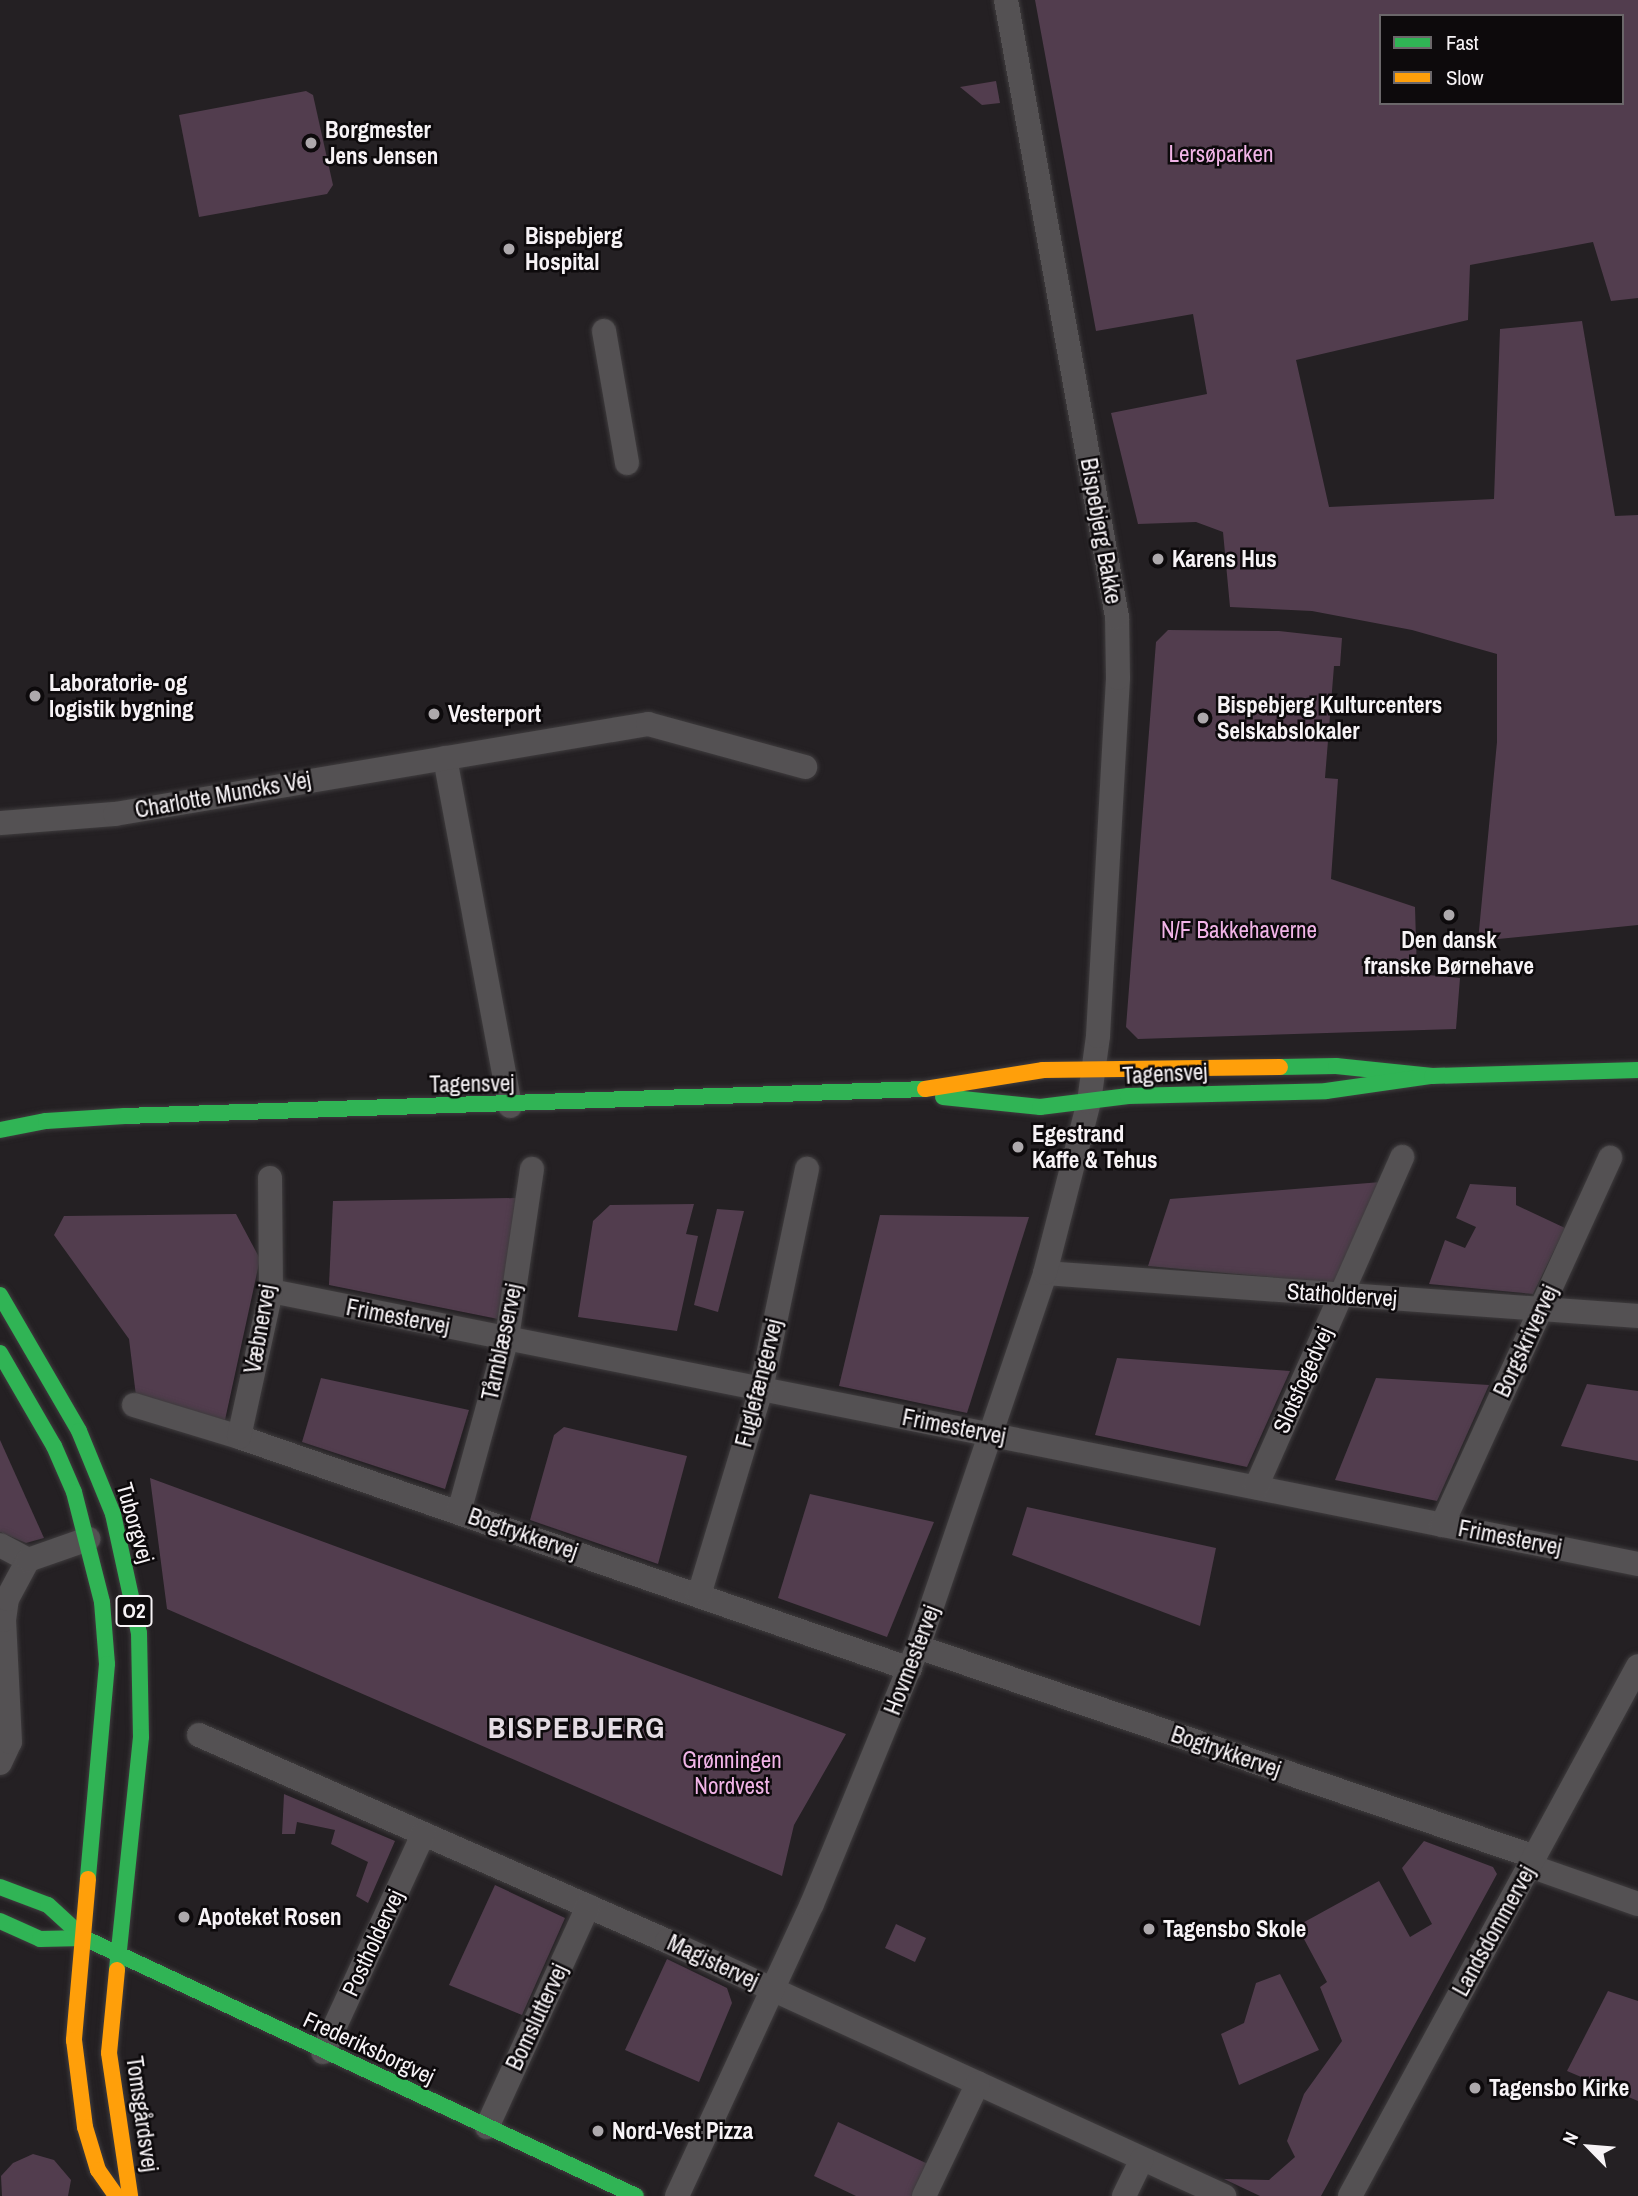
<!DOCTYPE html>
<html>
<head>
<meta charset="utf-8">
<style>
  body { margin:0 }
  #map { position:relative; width:1638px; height:2196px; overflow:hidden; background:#242023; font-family:"Archivo Narrow",sans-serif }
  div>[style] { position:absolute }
  .green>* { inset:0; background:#523d4e }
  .roads { filter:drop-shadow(0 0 2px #3f3c3e) drop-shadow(0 0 2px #3f3c3e) }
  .street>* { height:24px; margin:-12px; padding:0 12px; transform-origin:12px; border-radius:12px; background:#545153 }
  .fast>* { height:16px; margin:-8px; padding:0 8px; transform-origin:8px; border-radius:8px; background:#30b455 }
  .slow>* { height:16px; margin:-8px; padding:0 8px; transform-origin:8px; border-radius:8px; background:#ff9f0a }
  .dots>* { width:19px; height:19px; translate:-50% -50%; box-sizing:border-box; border:4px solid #0d0a0c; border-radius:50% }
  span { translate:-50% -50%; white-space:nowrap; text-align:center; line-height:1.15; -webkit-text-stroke:5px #0d0a0c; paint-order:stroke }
  .shield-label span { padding:2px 5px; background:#0d0a0c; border:2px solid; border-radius:5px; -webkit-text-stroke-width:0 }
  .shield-label { font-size:21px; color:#f7f3f6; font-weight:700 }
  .poi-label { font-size:23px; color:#f7f3f6; font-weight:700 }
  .left { translate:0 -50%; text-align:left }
  .park-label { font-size:23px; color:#f1b4e7 }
  .street-label { font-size:23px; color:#f7f3f6 }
  .district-label { font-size:30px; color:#e4dce3; font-weight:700; letter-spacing:2px }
  .legend { position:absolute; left:1379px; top:14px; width:245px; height:91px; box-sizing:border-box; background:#0d0a0c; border:2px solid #6b676a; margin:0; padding:9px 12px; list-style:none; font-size:21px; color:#f7f3f6 }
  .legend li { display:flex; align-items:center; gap:14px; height:35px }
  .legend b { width:35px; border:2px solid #6b676a }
  .north { position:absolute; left:1554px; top:2112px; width:70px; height:70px; -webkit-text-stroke:5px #0d0a0c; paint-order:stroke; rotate:295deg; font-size:19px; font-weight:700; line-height:28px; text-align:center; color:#f7f3f6 }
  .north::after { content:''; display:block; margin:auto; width:24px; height:32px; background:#f7f3f6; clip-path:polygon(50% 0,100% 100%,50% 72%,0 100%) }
</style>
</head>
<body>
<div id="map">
  <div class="green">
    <i style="clip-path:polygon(evenodd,1035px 0,1638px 0,1638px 298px,1611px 301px,1593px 242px,1470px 265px,1468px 320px,1296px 360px,1329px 507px,1494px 499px,1500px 329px,1582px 321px,1615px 516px,1638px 515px,1638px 925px,1478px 941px,1497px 742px,1497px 654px,1412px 630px,1312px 611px,1230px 607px,1223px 532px,1196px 522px,1138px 524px,1111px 413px,1207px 394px,1193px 314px,1096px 331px,1035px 0,1381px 16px,1622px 16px,1622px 103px,1381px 103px,1381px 16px)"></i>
    <i style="clip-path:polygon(996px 81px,1000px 103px,982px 105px,960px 87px)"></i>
    <i style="clip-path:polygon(306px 91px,313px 95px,333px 185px,327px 194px,199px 217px,179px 115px)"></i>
    <i style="clip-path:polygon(1168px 630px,1279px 631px,1342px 638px,1340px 666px,1334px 666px,1325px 778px,1338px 779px,1331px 879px,1415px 907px,1417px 974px,1460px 978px,1456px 1029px,1138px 1039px,1126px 1027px,1156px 642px)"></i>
    <i style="clip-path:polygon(1381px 1182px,1334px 1283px,1148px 1266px,1170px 1199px)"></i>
    <i style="clip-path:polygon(1470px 1184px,1516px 1187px,1516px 1205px,1565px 1228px,1533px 1294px,1429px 1284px,1445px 1240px,1465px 1248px,1476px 1227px,1456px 1218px)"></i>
    <i style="clip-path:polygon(516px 1198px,498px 1319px,329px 1285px,333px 1201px)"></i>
    <i style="clip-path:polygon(694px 1204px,686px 1234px,698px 1236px,677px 1331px,578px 1317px,593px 1221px,610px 1205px)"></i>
    <i style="clip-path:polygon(717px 1209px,744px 1211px,718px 1312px,694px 1305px)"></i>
    <i style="clip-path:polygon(236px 1214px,260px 1259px,225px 1420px,136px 1396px,129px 1339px,54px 1235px,64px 1216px)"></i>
    <i style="clip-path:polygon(880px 1215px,1029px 1217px,967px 1413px,839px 1386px)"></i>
    <i style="clip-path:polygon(1117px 1358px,1290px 1371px,1247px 1467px,1095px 1435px)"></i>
    <i style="clip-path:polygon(321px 1378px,469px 1410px,445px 1489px,302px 1442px)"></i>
    <i style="clip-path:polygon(1376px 1378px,1489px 1385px,1437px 1501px,1335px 1480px)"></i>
    <i style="clip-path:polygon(1587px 1384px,1638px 1391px,1638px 1461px,1561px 1446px)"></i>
    <i style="clip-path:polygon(564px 1427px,687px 1456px,658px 1564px,530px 1520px,554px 1435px)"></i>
    <i style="clip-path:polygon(0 1440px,44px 1538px,26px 1543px,0 1532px)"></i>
    <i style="clip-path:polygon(150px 1478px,846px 1734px,794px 1825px,782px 1876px,167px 1609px)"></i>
    <i style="clip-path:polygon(810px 1494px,934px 1522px,887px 1637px,778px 1598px)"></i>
    <i style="clip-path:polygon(1027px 1507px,1216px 1548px,1200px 1626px,1012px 1555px)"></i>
    <i style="clip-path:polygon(284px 1794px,395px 1841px,368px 1903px,356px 1896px,368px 1862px,331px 1844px,335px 1830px,297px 1822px,295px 1834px,282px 1834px)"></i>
    <i style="clip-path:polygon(1424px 1841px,1493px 1867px,1497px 1874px,1321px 2196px,1260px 2196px,1224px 2179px,1269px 2180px,1295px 2157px,1287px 2141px,1304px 2094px,1342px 2041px,1320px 1987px,1327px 1982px,1297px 1926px,1379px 1881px,1410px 1937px,1432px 1924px,1402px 1868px)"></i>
    <i style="clip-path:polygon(495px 1885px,565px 1918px,522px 2015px,449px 1985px)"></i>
    <i style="clip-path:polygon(896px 1924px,926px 1938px,915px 1962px,885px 1948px)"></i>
    <i style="clip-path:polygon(667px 1959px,727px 1988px,732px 2003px,699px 2082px,625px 2050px)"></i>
    <i style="clip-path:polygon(1280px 1974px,1319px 2050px,1239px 2085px,1221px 2034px,1244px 2023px,1256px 1983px)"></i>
    <i style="clip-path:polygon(1608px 1991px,1638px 2001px,1638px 2101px,1567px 2071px)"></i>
    <i style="clip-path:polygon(838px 2122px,928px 2164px,913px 2196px,856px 2196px,814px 2176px)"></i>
    <i style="clip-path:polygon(33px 2154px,54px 2160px,71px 2180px,68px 2196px,2px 2196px,1px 2176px,13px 2163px)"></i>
  </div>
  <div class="roads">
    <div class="street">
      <i style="left:604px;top:331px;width:134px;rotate:80.1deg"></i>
      <i style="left:445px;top:758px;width:354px;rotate:79.4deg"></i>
      <i style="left:0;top:823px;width:115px;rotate:-4.5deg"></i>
      <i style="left:115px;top:814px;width:541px;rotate:-9.58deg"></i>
      <i style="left:648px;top:724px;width:163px;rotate:15.3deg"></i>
      <i style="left:1045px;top:1273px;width:595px;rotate:4.15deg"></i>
      <i style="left:271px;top:1291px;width:1394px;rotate:11.29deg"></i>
      <i style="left:134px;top:1405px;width:110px;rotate:16.9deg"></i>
      <i style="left:239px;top:1437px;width:710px;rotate:19.07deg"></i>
      <i style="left:239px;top:1437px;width:149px;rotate:-77.6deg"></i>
      <i style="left:271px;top:1291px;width:113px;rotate:-90.5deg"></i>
      <i style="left:1256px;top:1487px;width:361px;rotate:-66.1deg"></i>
      <i style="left:459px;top:1512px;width:180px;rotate:-74.6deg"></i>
      <i style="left:507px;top:1338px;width:171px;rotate:-81.6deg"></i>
      <i style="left:1442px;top:1525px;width:404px;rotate:-65.4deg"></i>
      <i style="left:0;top:1545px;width:32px;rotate:28deg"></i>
      <i style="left:699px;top:1595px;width:215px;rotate:-73.2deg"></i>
      <i style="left:761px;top:1389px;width:225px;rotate:-78.2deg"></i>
      <i style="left:918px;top:1647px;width:652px;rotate:18.8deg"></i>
      <i style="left:199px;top:1735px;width:511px;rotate:23.76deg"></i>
      <i style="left:667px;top:1941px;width:613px;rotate:24.6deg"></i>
      <i style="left:0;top:1763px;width:23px;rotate:-65deg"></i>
      <i style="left:10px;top:1742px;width:122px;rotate:-92.8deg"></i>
      <i style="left:4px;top:1620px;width:21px;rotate:-82deg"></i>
      <i style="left:7px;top:1599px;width:44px;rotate:-61.7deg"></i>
      <i style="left:28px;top:1560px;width:64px;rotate:-19.3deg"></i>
      <i style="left:1530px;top:1866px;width:114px;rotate:19.4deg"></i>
      <i style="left:323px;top:2052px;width:239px;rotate:-65.3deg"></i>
      <i style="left:487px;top:2127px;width:243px;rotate:-65.4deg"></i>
      <i style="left:677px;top:2196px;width:322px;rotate:-65.2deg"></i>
      <i style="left:812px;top:1904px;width:278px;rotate:-67.6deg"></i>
      <i style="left:918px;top:1647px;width:395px;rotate:-71.2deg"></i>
      <i style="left:1045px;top:1273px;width:177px;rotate:-75.6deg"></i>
      <i style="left:1089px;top:1102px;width:67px;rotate:-82.2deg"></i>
      <i style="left:1098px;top:1036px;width:359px;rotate:-86.8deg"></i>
      <i style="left:1118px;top:678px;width:61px;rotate:-90.9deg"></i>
      <i style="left:1117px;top:617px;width:627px;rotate:-100.2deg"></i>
      <i style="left:924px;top:2196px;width:125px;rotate:-64.5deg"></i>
      <i style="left:1124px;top:2196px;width:41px;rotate:-64.1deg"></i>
      <i style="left:1350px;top:2196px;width:603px;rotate:-61.48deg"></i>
    </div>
    <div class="fast">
      <i style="left:1280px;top:1067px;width:56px;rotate:-1deg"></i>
      <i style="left:1336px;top:1066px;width:97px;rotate:5.9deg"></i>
      <i style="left:943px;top:1097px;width:98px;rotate:5.9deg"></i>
      <i style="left:1040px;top:1107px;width:89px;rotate:-7.1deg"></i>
      <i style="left:1128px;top:1096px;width:198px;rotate:-1.4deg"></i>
      <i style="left:1326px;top:1091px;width:107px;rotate:-8.1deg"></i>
      <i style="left:1432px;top:1076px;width:206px;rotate:-1.7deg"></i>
      <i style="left:0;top:1130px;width:47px;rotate:-11.1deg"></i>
      <i style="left:46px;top:1121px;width:79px;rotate:-3.6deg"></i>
      <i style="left:125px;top:1116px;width:800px;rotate:-1.93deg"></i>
      <i style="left:0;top:1295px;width:157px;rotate:59.8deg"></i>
      <i style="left:79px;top:1431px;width:90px;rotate:67.7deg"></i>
      <i style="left:113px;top:1514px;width:122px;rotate:77.7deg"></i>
      <i style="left:139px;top:1633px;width:104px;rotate:88.9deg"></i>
      <i style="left:141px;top:1737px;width:234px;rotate:95.9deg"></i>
      <i style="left:0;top:1353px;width:108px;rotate:59.9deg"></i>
      <i style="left:54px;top:1446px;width:50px;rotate:66.5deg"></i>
      <i style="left:74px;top:1492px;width:114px;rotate:75.7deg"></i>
      <i style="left:102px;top:1602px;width:62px;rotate:85.4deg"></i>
      <i style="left:107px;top:1664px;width:216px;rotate:95.1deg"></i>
      <i style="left:0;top:1887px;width:51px;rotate:20.6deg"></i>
      <i style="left:48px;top:1905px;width:49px;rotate:42.5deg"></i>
      <i style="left:84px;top:1938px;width:609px;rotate:25.05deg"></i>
      <i style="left:0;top:1921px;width:44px;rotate:24.2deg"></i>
      <i style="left:40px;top:1939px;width:44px;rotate:-1.3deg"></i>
    </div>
    <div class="slow">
      <i style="left:925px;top:1089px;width:120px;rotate:-9.1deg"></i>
      <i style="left:1043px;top:1070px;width:237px;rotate:-0.7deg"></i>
      <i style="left:88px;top:1879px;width:162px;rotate:95deg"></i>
      <i style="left:74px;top:2040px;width:88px;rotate:82.8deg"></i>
      <i style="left:85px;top:2127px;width:45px;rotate:73.2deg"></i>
      <i style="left:98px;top:2170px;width:32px;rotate:55deg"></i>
      <i style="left:117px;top:1970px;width:83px;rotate:95.5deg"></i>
      <i style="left:109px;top:2053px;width:145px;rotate:81.6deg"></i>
    </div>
  </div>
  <div class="dots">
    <i style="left:311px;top:143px;background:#ada9ac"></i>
    <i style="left:509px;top:249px;background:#ada9ac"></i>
    <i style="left:1158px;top:559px;background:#ada9ac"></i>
    <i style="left:35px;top:696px;background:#ada9ac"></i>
    <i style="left:434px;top:714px;background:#ada9ac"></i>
    <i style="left:1203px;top:718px;background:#ada9ac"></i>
    <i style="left:1449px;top:915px;background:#ada9ac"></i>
    <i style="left:1018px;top:1147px;background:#ada9ac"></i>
    <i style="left:184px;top:1917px;background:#ada9ac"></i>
    <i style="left:1149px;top:1929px;background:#ada9ac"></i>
    <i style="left:1475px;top:2088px;background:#ada9ac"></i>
    <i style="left:598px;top:2131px;background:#ada9ac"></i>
  </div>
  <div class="shield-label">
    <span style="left:134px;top:1611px">O2</span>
  </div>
  <div class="poi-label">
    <span class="left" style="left:325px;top:143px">Borgmester<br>Jens Jensen</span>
    <span class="left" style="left:525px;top:249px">Bispebjerg<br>Hospital</span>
    <span class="left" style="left:1172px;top:559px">Karens Hus</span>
    <span class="left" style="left:49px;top:696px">Laboratorie- og<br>logistik bygning</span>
    <span class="left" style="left:1217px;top:718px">Bispebjerg Kulturcenters<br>Selskabslokaler</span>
    <span class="left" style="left:448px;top:714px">Vesterport</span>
    <span style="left:1449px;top:953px">Den dansk<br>franske Børnehave</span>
    <span class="left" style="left:1032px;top:1147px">Egestrand<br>Kaffe &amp; Tehus</span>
    <span class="left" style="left:198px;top:1917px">Apoteket Rosen</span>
    <span class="left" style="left:1163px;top:1929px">Tagensbo Skole</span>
    <span class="left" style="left:1489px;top:2088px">Tagensbo Kirke</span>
    <span class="left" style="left:612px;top:2131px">Nord-Vest Pizza</span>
  </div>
  <div class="park-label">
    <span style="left:1221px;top:154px">Lersøparken</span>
    <span style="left:1239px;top:930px">N/F Bakkehaverne</span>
    <span style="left:732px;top:1773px">Grønningen<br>Nordvest</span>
  </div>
  <div class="street-label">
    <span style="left:1101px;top:531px;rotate:80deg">Bispebjerg Bakke</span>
    <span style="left:223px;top:795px;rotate:-10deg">Charlotte Muncks Vej</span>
    <span style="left:1165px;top:1074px;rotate:-3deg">Tagensvej</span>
    <span style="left:472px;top:1084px;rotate:-1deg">Tagensvej</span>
    <span style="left:1342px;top:1295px;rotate:4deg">Statholdervej</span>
    <span style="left:398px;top:1317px;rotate:11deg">Frimestervej</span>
    <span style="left:260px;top:1329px;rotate:-80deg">Væbnervej</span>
    <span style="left:1526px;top:1341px;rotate:-65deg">Borgskrivervej</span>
    <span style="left:502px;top:1342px;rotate:-78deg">Tårnblæservej</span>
    <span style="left:1303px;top:1380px;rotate:-66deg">Slotsfogedvej</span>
    <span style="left:759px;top:1383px;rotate:-76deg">Fuglefængervej</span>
    <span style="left:954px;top:1427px;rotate:11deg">Frimestervej</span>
    <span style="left:135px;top:1523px;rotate:74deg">Tuborgvej</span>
    <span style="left:523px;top:1534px;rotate:19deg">Bogtrykkervej</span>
    <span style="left:1510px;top:1538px;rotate:11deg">Frimestervej</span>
    <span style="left:912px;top:1660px;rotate:-69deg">Hovmestervej</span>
    <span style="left:1226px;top:1752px;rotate:19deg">Bogtrykkervej</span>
    <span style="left:1494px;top:1931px;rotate:-61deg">Landsdommervej</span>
    <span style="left:373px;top:1943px;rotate:-65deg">Postholdervej</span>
    <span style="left:713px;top:1962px;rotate:25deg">Magistervej</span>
    <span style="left:537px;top:2017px;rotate:-65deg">Bomsluttervej</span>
    <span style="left:369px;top:2048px;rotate:25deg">Frederiksborgvej</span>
    <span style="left:142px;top:2114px;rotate:82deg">Tomsgårdsvej</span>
  </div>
  <div class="district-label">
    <span style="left:577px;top:1727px">BISPEBJERG</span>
  </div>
  <ul class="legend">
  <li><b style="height:9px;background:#30b455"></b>Fast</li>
  <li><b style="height:9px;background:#ff9f0a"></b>Slow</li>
  </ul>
  <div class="north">N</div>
</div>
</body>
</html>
